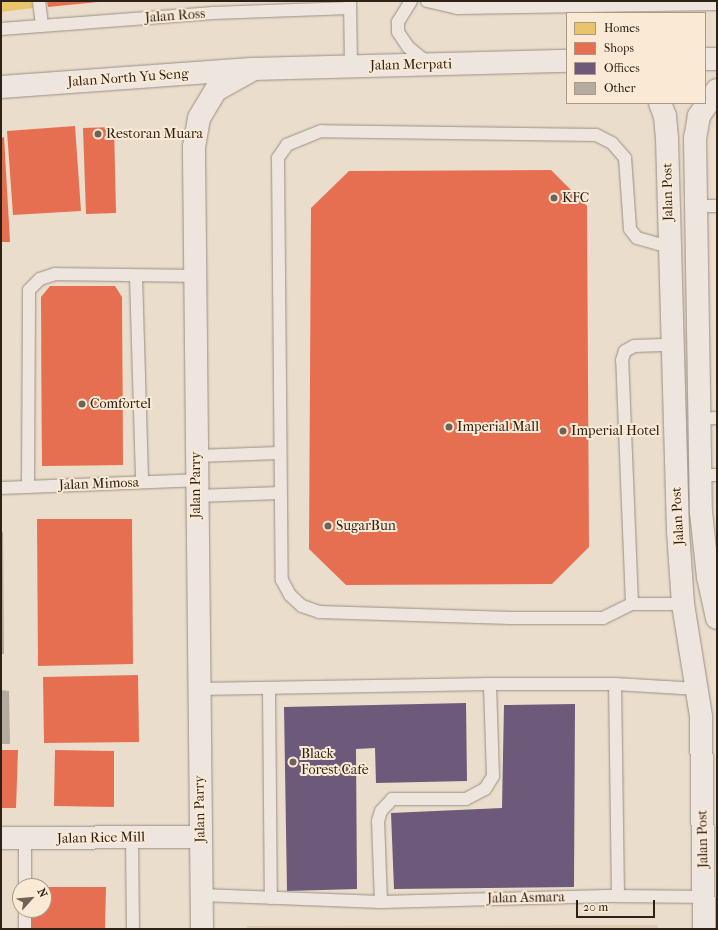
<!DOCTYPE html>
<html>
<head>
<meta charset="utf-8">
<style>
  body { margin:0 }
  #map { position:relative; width:718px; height:930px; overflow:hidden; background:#ebddcb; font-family:"IM FELL French Canon",serif }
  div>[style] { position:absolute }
  .green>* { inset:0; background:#dfccb4 }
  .homes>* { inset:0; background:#e9c46a }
  .shops>* { inset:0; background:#e76f51 }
  .offices>* { inset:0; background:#6d597a }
  .building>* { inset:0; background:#b5ac9f }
  .roads { filter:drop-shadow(0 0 1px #998f84) drop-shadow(0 0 1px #998f84) }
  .lane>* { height:12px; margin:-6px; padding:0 6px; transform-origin:6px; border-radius:6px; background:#eee6de }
  .street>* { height:22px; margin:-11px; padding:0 11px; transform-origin:11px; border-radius:11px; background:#eee6de }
  .secondary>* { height:22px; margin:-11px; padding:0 11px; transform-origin:11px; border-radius:11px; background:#eee6de }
  .dots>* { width:11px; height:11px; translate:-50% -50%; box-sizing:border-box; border:2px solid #faead5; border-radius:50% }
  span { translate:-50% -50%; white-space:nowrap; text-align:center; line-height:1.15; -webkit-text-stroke:4px #faead5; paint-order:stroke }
  .street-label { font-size:14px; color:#2e2116 }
  .poi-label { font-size:14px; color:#2e2116 }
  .left { translate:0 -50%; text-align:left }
  .frame { position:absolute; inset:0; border:2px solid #2e2116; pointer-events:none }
  .legend { position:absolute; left:566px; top:12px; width:140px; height:92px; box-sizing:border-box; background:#faead5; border:1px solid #a89a89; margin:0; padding:5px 7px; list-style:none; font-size:12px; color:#2e2116 }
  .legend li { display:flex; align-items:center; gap:8px; height:20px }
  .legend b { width:20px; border:1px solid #a89a89 }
  .north { position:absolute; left:12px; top:878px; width:40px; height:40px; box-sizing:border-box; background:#faead5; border:1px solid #a89a89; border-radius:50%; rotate:63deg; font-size:11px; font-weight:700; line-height:16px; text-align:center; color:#2e2116 }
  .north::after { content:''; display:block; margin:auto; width:14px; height:18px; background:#706355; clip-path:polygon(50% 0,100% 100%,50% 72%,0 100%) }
  .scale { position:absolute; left:576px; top:900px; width:79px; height:18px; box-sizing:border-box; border:2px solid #2e2116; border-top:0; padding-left:5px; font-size:12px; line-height:14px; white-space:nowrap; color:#2e2116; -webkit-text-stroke:3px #faead5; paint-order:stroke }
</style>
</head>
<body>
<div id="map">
  <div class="green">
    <i style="clip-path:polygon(658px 925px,658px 929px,247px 929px,247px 926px)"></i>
  </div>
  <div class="homes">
    <i style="clip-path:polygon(1px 1px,32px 1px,33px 8px,1px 12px)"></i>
    <i style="clip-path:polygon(122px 338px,123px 465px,42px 466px,41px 342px)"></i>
  </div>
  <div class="shops">
    <i style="clip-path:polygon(47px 1px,98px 1px,98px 2px,48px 7px)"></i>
    <i style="clip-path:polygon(75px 126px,81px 211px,13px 215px,7px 131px)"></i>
    <i style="clip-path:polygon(114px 127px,116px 213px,86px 214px,83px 128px)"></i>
    <i style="clip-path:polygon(4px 137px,10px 242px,1px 242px,1px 138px)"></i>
    <i style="clip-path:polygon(551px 170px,587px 206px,589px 547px,552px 584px,346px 585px,309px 549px,311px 208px,349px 171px)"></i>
    <i style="clip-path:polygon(50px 286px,115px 286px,122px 297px,123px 465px,42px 466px,41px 297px)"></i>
    <i style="clip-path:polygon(37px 519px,132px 519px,133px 664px,38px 666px)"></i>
    <i style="clip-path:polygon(138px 675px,139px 742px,44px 743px,43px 677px)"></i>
    <i style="clip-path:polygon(1px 750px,18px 750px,16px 808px,1px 808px)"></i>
    <i style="clip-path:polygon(55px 750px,114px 751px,114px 807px,54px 806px)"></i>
    <i style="clip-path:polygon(44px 887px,106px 887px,105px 929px,30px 929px,30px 910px,44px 910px)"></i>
  </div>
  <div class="offices">
    <i style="clip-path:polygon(466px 703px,467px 781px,376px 783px,375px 748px,356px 749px,357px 889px,287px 891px,284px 707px)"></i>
    <i style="clip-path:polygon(575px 704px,574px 887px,394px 889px,391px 813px,502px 808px,504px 705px)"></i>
  </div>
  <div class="building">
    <i style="clip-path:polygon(1px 532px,3px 532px,4px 654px,1px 654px)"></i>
    <i style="clip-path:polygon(1px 690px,9px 691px,10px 744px,1px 744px)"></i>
  </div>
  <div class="roads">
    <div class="lane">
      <i style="left:39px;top:1px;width:25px;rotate:83deg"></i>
      <i style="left:411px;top:1px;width:25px;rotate:122deg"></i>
      <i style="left:398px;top:22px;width:10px;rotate:90deg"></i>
      <i style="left:398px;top:32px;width:18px;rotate:56deg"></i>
      <i style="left:408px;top:47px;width:26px;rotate:39deg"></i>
      <i style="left:427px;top:1px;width:31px;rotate:13deg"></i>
      <i style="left:457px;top:8px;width:260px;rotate:-0.9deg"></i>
      <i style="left:350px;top:2px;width:64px;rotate:89.1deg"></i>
      <i style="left:1px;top:29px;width:213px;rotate:-4.3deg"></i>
      <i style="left:213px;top:13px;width:137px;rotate:-2.1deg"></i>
      <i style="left:697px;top:206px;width:20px"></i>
      <i style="left:669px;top:247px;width:33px;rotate:-164deg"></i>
      <i style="left:637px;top:238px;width:11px;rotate:-128deg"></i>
      <i style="left:630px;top:229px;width:71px;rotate:-94deg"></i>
      <i style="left:625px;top:158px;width:20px;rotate:-131deg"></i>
      <i style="left:612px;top:143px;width:18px;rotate:-153deg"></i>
      <i style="left:596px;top:135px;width:275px;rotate:-179.2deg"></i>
      <i style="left:321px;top:131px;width:37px;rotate:158deg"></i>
      <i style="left:287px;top:145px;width:16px;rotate:125deg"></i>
      <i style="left:278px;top:158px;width:422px;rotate:89.5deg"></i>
      <i style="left:282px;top:580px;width:17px;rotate:62deg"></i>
      <i style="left:290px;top:595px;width:16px;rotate:43deg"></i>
      <i style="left:302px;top:606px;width:18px;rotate:19deg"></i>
      <i style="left:319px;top:612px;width:192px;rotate:1.8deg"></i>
      <i style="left:511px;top:618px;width:92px"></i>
      <i style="left:603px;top:618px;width:32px;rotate:-26deg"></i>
      <i style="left:632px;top:604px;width:51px"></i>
      <i style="left:136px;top:276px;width:206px;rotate:88.3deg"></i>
      <i style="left:699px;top:419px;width:18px;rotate:-3deg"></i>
      <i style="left:196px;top:456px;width:83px;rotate:-2.1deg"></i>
      <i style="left:700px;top:475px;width:17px"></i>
      <i style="left:28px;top:487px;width:197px;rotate:-89.7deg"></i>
      <i style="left:29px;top:290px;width:16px;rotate:-45deg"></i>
      <i style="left:40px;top:279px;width:16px;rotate:-18deg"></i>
      <i style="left:55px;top:274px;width:141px;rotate:0.8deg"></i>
      <i style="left:1px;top:488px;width:195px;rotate:-2.3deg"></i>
      <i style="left:196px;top:496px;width:84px;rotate:-2deg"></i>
      <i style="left:632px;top:604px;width:244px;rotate:-92.3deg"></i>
      <i style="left:622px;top:360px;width:9px;rotate:-72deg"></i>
      <i style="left:625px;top:351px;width:10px;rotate:-29deg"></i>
      <i style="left:634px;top:346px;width:36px;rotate:-2deg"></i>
      <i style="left:269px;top:688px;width:210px;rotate:89.5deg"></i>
      <i style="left:199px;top:689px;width:291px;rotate:-1deg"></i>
      <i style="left:490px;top:684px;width:125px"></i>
      <i style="left:615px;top:684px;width:83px;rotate:3.4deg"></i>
      <i style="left:132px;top:837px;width:92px;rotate:89.4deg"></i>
      <i style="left:25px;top:838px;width:48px;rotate:90deg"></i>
      <i style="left:201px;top:895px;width:180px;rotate:2.2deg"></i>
      <i style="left:381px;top:902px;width:237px;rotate:-1.5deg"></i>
      <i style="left:618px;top:896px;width:212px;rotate:-90.8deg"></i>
      <i style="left:618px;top:896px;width:86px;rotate:0.7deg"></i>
      <i style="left:381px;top:902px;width:81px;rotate:-92.1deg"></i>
      <i style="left:378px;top:821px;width:10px;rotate:-73deg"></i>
      <i style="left:381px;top:811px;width:16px;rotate:-47deg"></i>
      <i style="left:392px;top:799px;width:74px"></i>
      <i style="left:466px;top:799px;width:21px;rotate:-28deg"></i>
      <i style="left:485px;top:789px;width:15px;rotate:-58deg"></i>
      <i style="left:493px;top:776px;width:92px;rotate:-91.9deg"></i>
      <i style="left:25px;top:910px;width:19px;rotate:90deg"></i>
    </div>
    <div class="street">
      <i style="left:1px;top:87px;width:254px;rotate:-4.1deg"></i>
      <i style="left:1px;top:838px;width:199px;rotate:-0.3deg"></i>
    </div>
    <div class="secondary">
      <i style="left:705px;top:59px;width:12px"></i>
      <i style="left:717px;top:90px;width:32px;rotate:125deg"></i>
      <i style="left:699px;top:116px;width:22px;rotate:100deg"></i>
      <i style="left:695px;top:138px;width:374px;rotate:89.1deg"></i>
      <i style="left:701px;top:512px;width:65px;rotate:83.9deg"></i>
      <i style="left:708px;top:577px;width:42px;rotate:77.6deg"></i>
      <i style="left:660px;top:103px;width:14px;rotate:69deg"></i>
      <i style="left:665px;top:116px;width:22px;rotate:85deg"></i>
      <i style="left:667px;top:138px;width:393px;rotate:88.4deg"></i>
      <i style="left:678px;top:531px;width:73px;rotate:86.1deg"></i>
      <i style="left:683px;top:604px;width:114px;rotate:80.9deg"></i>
      <i style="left:701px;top:717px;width:212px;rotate:89.2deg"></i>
      <i style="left:202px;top:929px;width:782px;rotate:-90.59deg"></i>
      <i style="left:194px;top:147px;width:29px;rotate:-80deg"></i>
      <i style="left:199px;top:118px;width:33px;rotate:-59deg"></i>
      <i style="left:216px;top:90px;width:43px;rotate:-28.9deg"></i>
      <i style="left:254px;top:69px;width:313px;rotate:-1.5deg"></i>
    </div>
  </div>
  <div class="dots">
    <i style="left:98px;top:134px;background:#706355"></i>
    <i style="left:554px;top:198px;background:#706355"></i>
    <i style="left:82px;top:404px;background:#706355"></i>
    <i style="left:449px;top:427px;background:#706355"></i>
    <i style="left:563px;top:431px;background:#706355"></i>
    <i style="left:328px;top:526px;background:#706355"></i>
    <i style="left:293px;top:762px;background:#706355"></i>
  </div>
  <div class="street-label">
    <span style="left:175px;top:16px;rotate:-4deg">Jalan Ross</span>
    <span style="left:411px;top:65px;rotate:-1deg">Jalan Merpati</span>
    <span style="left:128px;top:78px;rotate:-4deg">Jalan North Yu Seng</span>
    <span style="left:668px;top:192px;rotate:-91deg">Jalan Post</span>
    <span style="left:99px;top:484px;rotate:-2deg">Jalan Mimosa</span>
    <span style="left:196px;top:485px;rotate:-90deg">Jalan Parry</span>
    <span style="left:678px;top:516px;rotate:-93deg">Jalan Post</span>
    <span style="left:200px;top:809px;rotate:-91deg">Jalan Parry</span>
    <span style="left:101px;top:838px;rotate:-1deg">Jalan Rice Mill</span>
    <span style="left:703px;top:839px;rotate:-91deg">Jalan Post</span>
    <span style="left:526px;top:898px;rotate:-1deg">Jalan Asmara</span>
  </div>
  <div class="poi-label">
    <span class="left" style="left:106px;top:134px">Restoran Muara</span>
    <span class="left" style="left:562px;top:198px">KFC</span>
    <span class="left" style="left:90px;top:404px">Comfortel</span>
    <span class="left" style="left:457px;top:427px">Imperial Mall</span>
    <span class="left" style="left:571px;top:431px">Imperial Hotel</span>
    <span class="left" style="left:336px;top:526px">SugarBun</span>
    <span class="left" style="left:301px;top:762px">Black<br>Forest Cafe</span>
  </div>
  <div class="frame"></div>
  <ul class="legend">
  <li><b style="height:11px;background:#e9c46a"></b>Homes</li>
  <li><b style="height:11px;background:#e76f51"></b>Shops</li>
  <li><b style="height:11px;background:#6d597a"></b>Offices</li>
  <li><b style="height:11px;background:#b5ac9f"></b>Other</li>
  </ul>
  <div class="north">N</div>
  <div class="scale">20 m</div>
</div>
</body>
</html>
